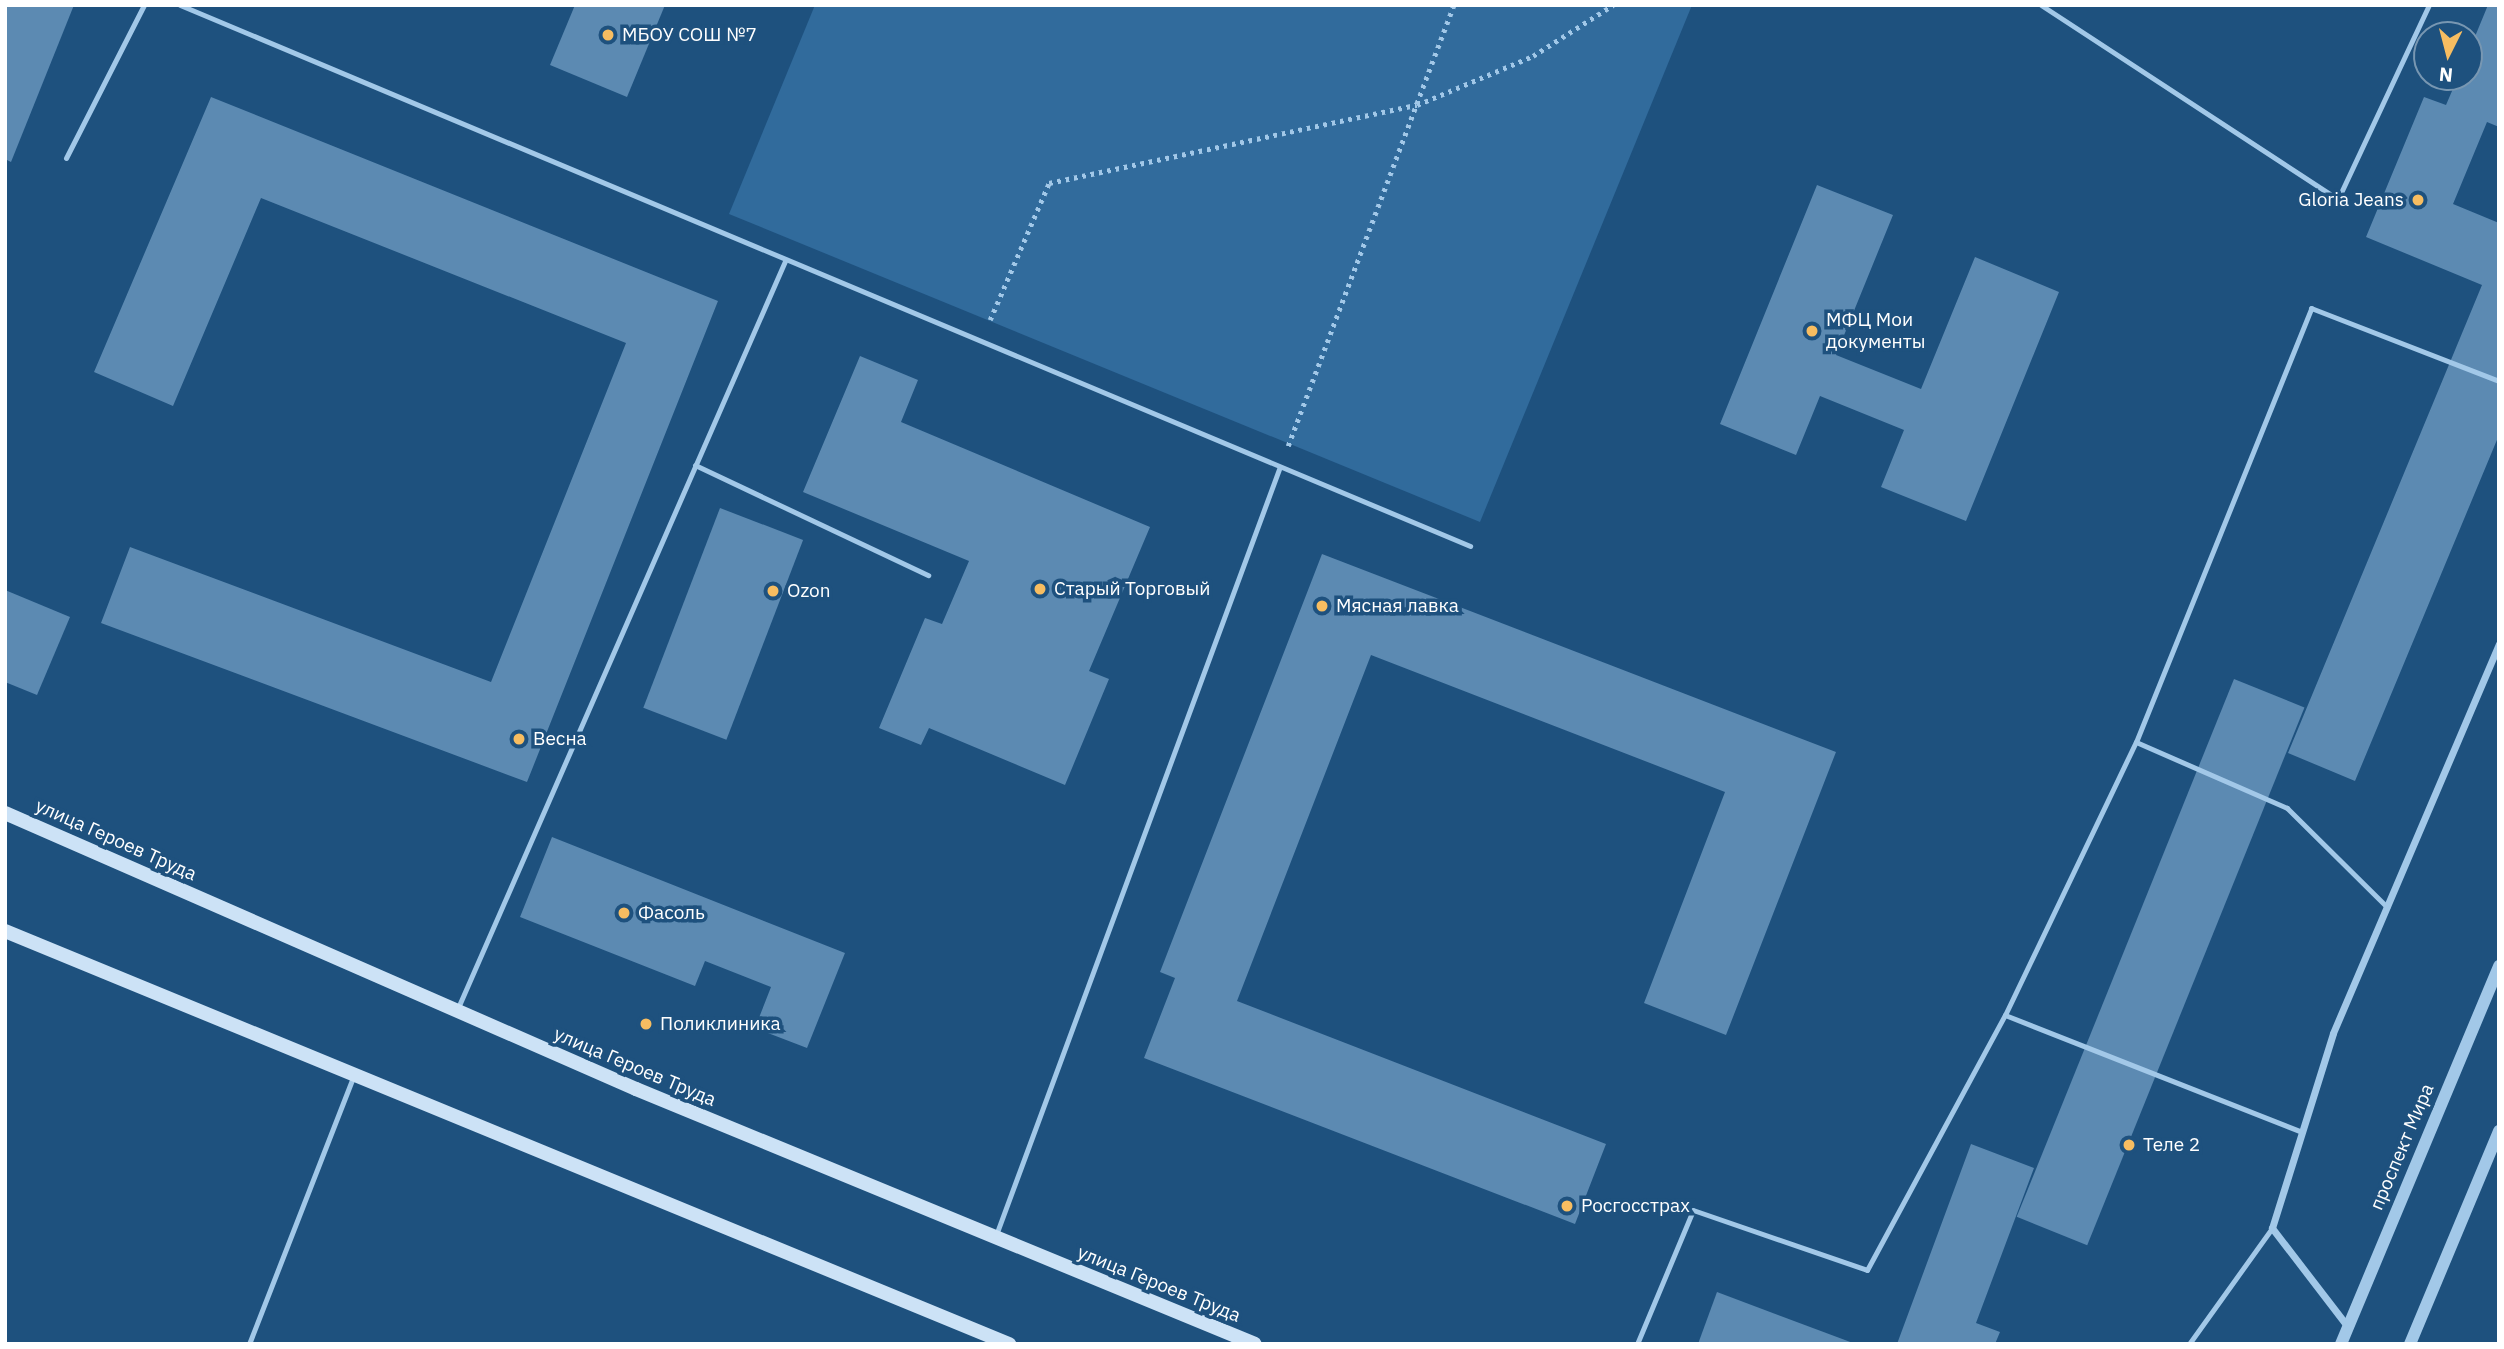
<!DOCTYPE html>
<meta charset="utf-8">
<style>
body{margin:0}
#map{position:relative;width:2504px;height:1349px;overflow:hidden;background:#1e517e;font-family:"IBM Plex Sans",sans-serif}
div>[style]{position:absolute}
.green>*{inset:0;background:#316b9c}
.building>*{inset:0;background:#5c8ab2;transform-origin:0 0}
.path>*{height:4.5px;margin-top:-2.25px;transform-origin:0;background:repeating-linear-gradient(90deg,#a2c8e8 0 3.5px,transparent 0 8.5px)}
.service>*{height:5px;margin:-2.5px;padding:0 2.5px;transform-origin:2.5px;border-radius:2.5px;background:#a2c8e8}
.minor>*{height:7px;margin:-3.5px;padding:0 3.5px;transform-origin:3.5px;border-radius:3.5px;background:#a2c8e8}
.tertiary>*{height:12px;margin:-6px;padding:0 6px;transform-origin:6px;border-radius:6px;background:#a2c8e8}
.secondary>*{height:14px;margin:-7px;padding:0 7px;transform-origin:7px;border-radius:7px;background:#cce2f6}
.dots>*{width:19px;height:19px;translate:-50% -50%;box-sizing:border-box;border:4px solid #1e517e;border-radius:50%}
span{translate:-50% -50%;white-space:nowrap;text-align:center;line-height:1.15;-webkit-text-stroke:7px #1e517e;paint-order:stroke}
.poi-label{font-size:19px;color:#fff}
.left{translate:0 -50%;text-align:left}
.right{translate:-100% -50%;text-align:right}
.street-label{font-size:19px;color:#fff}
.frame{position:absolute;inset:0;border:7px solid #fff;pointer-events:none}
.north{position:absolute;left:2413px;top:21px;width:70px;height:70px;box-sizing:border-box;background:#1e517e;border:2px solid #7897b2;border-radius:50%;rotate:186deg;font-size:19px;font-weight:700;line-height:28px;text-align:center;color:#fff}
.north::after{content:'';display:block;margin:auto;width:24px;height:32px;background:#f7bd61;clip-path:polygon(50% 0,100% 100%,50% 72%,0 100%)}
</style>
<div id="map">
<div class="green">
<div style="clip-path:polygon(815px 5px,1692px 5px,1480px 522px,729px 214px)"></div>
</div>
<div class="building">
<div style="clip-path:polygon(5px 5px,74px 5px,11px 162px,5px 159px)"></div>
<div style="clip-path:polygon(575px 5px,665px 5px,627px 97px,550px 65px)"></div>
<div style="clip-path:polygon(2488px 5px,2499px 5px,2499px 127px,2487px 122px,2453px 204px,2499px 223px,2499px 435px,2355px 781px,2288px 753px,2482px 285px,2366px 237px,2424px 97px,2446px 105px,2458px 77px,2469px 77px,2469px 51px)"></div>
<div style="clip-path:polygon(211px 97px,718px 301px,527px 782px,101px 623px,130px 547px,491px 682px,626px 343px,261px 198px,173px 406px,94px 372px)"></div>
<div style="clip-path:polygon(1817px 185px,1893px 215px,1836px 355px,1921px 389px,1975px 257px,2059px 292px,1966px 521px,1881px 487px,1904px 430px,1820px 396px,1796px 455px,1720px 424px)"></div>
<div style="clip-path:polygon(860px 356px,918px 380px,901px 422px,1150px 527px,1089px 671px,1109px 679px,1065px 785px,929px 728px,921px 745px,879px 728px,925px 618px,942px 624px,969px 561px,803px 492px)"></div>
<div style="left:720px;top:508px;width:89px;height:214px;rotate:21deg"></div>
<div style="clip-path:polygon(1322px 554px,1836px 752px,1726px 1035px,1644px 1003px,1725px 792px,1371px 655px,1237px 1001px,1606px 1144px,1575px 1224px,1144px 1058px,1175px 978px,1160px 972px)"></div>
<div style="clip-path:polygon(5px 590px,70px 617px,37px 695px,5px 682px)"></div>
<div style="left:2234px;top:679px;width:76px;height:580px;rotate:22deg"></div>
<div style="clip-path:polygon(552px 837px,845px 953px,807px 1048px,755px 1028px,771px 987px,705px 961px,695px 986px,520px 917px)"></div>
<div style="clip-path:polygon(1971px 1144px,2034px 1168px,1976px 1323px,2000px 1332px,1995px 1344px,1897px 1344px)"></div>
<div style="clip-path:polygon(1717px 1292px,1853px 1343px,1853px 1344px,1698px 1344px)"></div>
</div>
<div class="path">
<div style="left:990px;top:320px;width:149px;rotate:-66.7deg"></div>
<div style="left:1049px;top:183px;width:376px;rotate:-12deg"></div>
<div style="left:1417px;top:105px;width:126px;rotate:-22.9deg"></div>
<div style="left:1533px;top:56px;width:95px;rotate:-32.5deg"></div>
<div style="left:1288px;top:446px;width:471px;rotate:-69.4deg"></div>
</div>
<div class="service">
<div style="left:180px;top:5px;width:1399px;rotate:22.75deg"></div>
<div style="left:2041px;top:5px;width:355px;rotate:33.2deg"></div>
<div style="left:2338px;top:199px;width:214px;rotate:-64.9deg"></div>
<div style="left:66px;top:158px;width:172px;rotate:-63deg"></div>
<div style="left:695px;top:465px;width:258px;rotate:25.3deg"></div>
<div style="left:2136px;top:742px;width:468px;rotate:-68deg"></div>
<div style="left:2311px;top:308px;width:202px;rotate:21.2deg"></div>
<div style="left:457px;top:1010px;width:818px;rotate:-66.35deg"></div>
<div style="left:2005px;top:1015px;width:319px;rotate:21.5deg"></div>
<div style="left:996px;top:1235px;width:817px;rotate:-69.72deg"></div>
<div style="left:249px;top:1344px;width:289px;rotate:-68.7deg"></div>
<div style="left:1637px;top:1344px;width:145px;rotate:-67.3deg"></div>
<div style="left:1693px;top:1210px;width:184px;rotate:19deg"></div>
<div style="left:1867px;top:1270px;width:290px;rotate:-61.6deg"></div>
<div style="left:2005px;top:1015px;width:303px;rotate:-64.4deg"></div>
<div style="left:2136px;top:742px;width:165px;rotate:23.6deg"></div>
<div style="left:2287px;top:808px;width:141px;rotate:44.7deg"></div>
<div style="left:2189px;top:1344px;width:143px;rotate:-54.4deg"></div>
</div>
<div class="minor">
<div style="left:2348px;top:1327px;width:125px;rotate:-127.5deg"></div>
<div style="left:2272px;top:1228px;width:204px;rotate:-72.6deg"></div>
<div style="left:2333px;top:1033px;width:423px;rotate:-66.9deg"></div>
</div>
<div class="tertiary">
<div style="left:2341px;top:1344px;width:410px;rotate:-67.3deg"></div>
<div style="left:2410px;top:1344px;width:231px;rotate:-67.3deg"></div>
</div>
<div class="secondary">
<div style="left:5px;top:813px;width:689px;rotate:23.62deg"></div>
<div style="left:636px;top:1089px;width:669px;rotate:22.39deg"></div>
<div style="left:5px;top:931px;width:1086px;rotate:22.36deg"></div>
</div>
<div class="dots">
<div style="left:608px;top:35px;background:#f7bd61"></div>
<div style="left:2418px;top:200px;background:#f7bd61"></div>
<div style="left:1812px;top:331px;background:#f7bd61"></div>
<div style="left:1040px;top:589px;background:#f7bd61"></div>
<div style="left:773px;top:591px;background:#f7bd61"></div>
<div style="left:1322px;top:606px;background:#f7bd61"></div>
<div style="left:519px;top:739px;background:#f7bd61"></div>
<div style="left:624px;top:913px;background:#f7bd61"></div>
<div style="left:646px;top:1024px;background:#f7bd61"></div>
<div style="left:2129px;top:1145px;background:#f7bd61"></div>
<div style="left:1567px;top:1206px;background:#f7bd61"></div>
</div>
<div class="poi-label">
<span class="left" style="left:622px;top:35px">МБОУ СОШ №7</span>
<span class="right" style="left:2404px;top:200px">Gloria Jeans</span>
<span class="left" style="left:1826px;top:331px">МФЦ Мои<br>документы</span>
<span class="left" style="left:1054px;top:589px">Старый Торговый</span>
<span class="left" style="left:787px;top:591px">Ozon</span>
<span class="left" style="left:1336px;top:606px">Мясная лавка</span>
<span class="left" style="left:533px;top:739px">Весна</span>
<span class="left" style="left:638px;top:913px">Фасоль</span>
<span class="left" style="left:660px;top:1024px">Поликлиника</span>
<span class="left" style="left:2143px;top:1145px">Теле 2</span>
<span class="left" style="left:1581px;top:1206px">Росгосстрах</span>
</div>
<div class="street-label">
<span style="left:116px;top:840px;rotate:24deg">улица Героев Труда</span>
<span style="left:635px;top:1067px;rotate:23deg">улица Героев Труда</span>
<span style="left:2402px;top:1147px;rotate:-67deg">проспект Мира</span>
<span style="left:1159px;top:1284px;rotate:22deg">улица Героев Труда</span>
</div>
<div class="frame"></div>
<div class="north">N</div>
</div>
